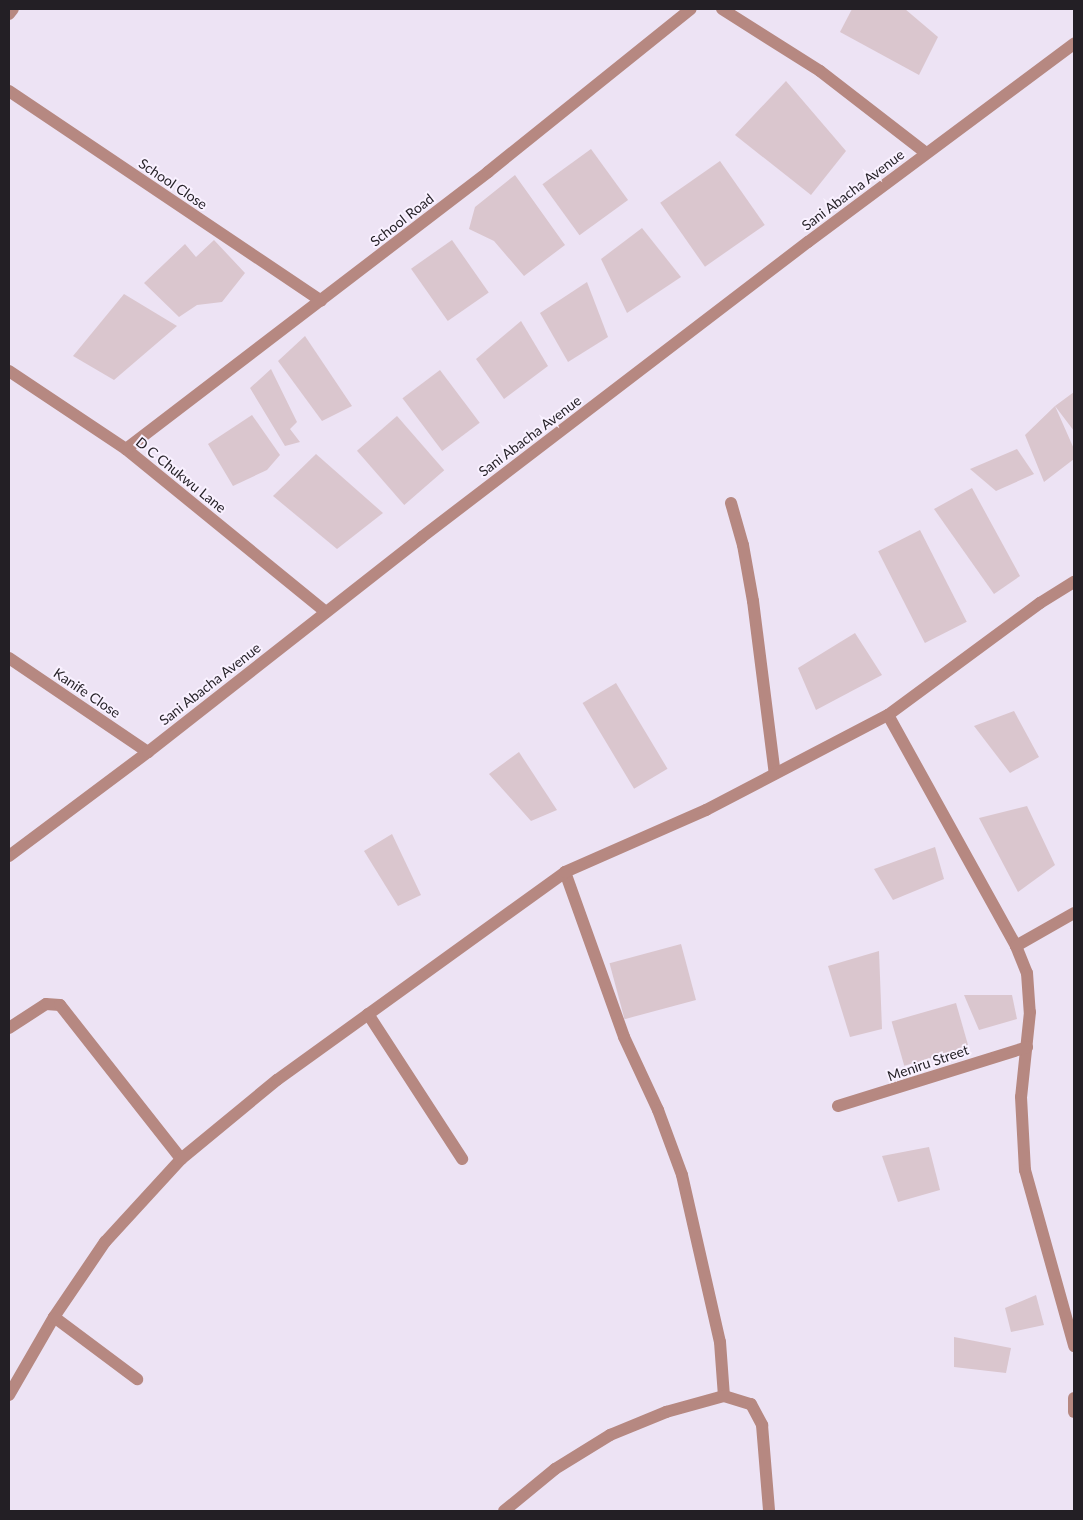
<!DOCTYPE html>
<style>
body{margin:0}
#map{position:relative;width:1083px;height:1520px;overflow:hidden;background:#ede3f4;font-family:Lato,sans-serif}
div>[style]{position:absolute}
.building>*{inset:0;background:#dac6ce;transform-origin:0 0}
.minor>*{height:12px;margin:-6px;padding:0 6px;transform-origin:6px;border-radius:6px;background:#b68881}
span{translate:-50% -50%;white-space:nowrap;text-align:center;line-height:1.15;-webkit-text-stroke:4px #f9f1ff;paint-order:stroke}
.street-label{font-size:14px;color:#231f25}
.frame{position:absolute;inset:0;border:10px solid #231f25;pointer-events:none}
</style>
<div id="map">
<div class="building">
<div style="clip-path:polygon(852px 9px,905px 9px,938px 37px,919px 75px,840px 32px)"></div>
<div style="clip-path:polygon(786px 81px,846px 151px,811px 195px,735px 135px)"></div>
<div style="left:591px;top:149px;width:63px;height:60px;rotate:54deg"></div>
<div style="left:720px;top:161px;width:78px;height:73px;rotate:55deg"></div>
<div style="clip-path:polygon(515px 175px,565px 245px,524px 276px,494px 241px,469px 229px,475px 207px)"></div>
<div style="clip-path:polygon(642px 228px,681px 277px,627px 313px,601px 259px)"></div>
<div style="clip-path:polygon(214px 240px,245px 273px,222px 302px,197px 305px,179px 317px,144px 283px,185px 244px,196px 257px)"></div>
<div style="left:452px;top:240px;width:64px;height:50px;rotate:55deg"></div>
<div style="clip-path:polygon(587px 282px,608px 337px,568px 362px,540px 313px)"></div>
<div style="clip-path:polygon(124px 294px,177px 326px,114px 380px,73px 356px)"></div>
<div style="clip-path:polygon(521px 321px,548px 366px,504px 399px,476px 359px)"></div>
<div style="clip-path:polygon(305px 336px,352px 406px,322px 421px,278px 361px)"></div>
<div style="clip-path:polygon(271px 369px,297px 422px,290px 429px,300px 442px,285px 446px,250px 388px)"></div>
<div style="left:440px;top:370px;width:66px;height:47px;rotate:53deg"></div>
<div style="clip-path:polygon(1074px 392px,1074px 431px,1055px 406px,1074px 449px,1074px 459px,1044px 482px,1025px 435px,1055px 406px)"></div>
<div style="clip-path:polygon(252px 415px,280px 455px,267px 470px,233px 486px,208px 444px)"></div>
<div style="left:397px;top:416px;width:72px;height:53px;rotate:49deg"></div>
<div style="clip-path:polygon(1017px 449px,1034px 474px,996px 491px,970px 469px)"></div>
<div style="clip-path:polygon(316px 454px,383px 513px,337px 549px,273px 496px)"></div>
<div style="clip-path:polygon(972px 488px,1020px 576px,994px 594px,934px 509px)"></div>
<div style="left:920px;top:530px;width:103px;height:47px;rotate:63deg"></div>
<div style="clip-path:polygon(855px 633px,882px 675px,816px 710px,798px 668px)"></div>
<div style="left:616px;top:683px;width:100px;height:39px;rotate:59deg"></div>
<div style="clip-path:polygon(1014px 711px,1039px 757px,1010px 773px,974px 726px)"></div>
<div style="clip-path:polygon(519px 752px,557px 810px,531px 821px,489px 774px)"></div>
<div style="clip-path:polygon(1027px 806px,1055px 865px,1018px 892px,979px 818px)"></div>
<div style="clip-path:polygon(392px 834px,421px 895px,398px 906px,364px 851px)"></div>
<div style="clip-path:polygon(935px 847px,944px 879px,893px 900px,874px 869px)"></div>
<div style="left:681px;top:944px;width:58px;height:74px;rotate:75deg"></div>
<div style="clip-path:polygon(879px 951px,882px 1029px,850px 1037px,828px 966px)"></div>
<div style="clip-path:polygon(964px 995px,1012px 995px,1017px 1019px,979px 1030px)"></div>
<div style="left:956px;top:1003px;width:46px;height:67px;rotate:74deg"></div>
<div style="clip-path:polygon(929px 1147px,940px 1190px,898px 1202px,882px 1156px)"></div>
<div style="clip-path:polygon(1036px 1295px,1044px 1325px,1011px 1332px,1005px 1308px)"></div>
<div style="clip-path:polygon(954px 1337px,1011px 1348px,1006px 1373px,954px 1367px)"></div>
</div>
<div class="minor">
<div style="left:722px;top:9px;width:116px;rotate:32.3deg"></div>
<div style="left:820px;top:71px;width:134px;rotate:37.7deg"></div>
<div style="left:9px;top:14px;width:6px;rotate:-51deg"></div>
<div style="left:9px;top:91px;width:376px;rotate:33.9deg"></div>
<div style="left:9px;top:371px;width:141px;rotate:33.7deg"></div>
<div style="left:126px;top:449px;width:258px;rotate:39.2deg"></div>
<div style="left:126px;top:449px;width:456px;rotate:-37.4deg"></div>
<div style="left:488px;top:172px;width:260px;rotate:-38.8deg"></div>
<div style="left:731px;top:503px;width:44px;rotate:74.1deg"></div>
<div style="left:743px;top:545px;width:57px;rotate:79.9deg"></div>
<div style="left:753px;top:601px;width:174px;rotate:82.8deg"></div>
<div style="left:9px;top:658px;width:168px;rotate:34.1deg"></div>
<div style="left:888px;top:715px;width:264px;rotate:61deg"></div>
<div style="left:1016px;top:946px;width:29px;rotate:68deg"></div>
<div style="left:1027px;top:973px;width:39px;rotate:86deg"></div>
<div style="left:1030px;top:1012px;width:85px;rotate:96deg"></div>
<div style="left:1021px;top:1097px;width:73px;rotate:86.9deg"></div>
<div style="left:1025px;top:1170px;width:183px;rotate:74.4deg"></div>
<div style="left:9px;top:856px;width:174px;rotate:-36.8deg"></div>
<div style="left:148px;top:752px;width:348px;rotate:-38.1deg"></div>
<div style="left:422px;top:537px;width:486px;rotate:-37.4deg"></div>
<div style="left:808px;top:242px;width:332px;rotate:-36.7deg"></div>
<div style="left:565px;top:872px;width:175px;rotate:70.3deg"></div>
<div style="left:624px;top:1037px;width:81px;rotate:65deg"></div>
<div style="left:658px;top:1110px;width:69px;rotate:69.7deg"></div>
<div style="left:682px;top:1175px;width:171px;rotate:77.2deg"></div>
<div style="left:720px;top:1342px;width:54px;rotate:85.8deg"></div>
<div style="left:1016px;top:946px;width:67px;rotate:-29.6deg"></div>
<div style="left:368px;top:1014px;width:173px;rotate:57deg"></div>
<div style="left:9px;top:1028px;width:44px;rotate:-33deg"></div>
<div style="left:46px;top:1004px;width:14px;rotate:4deg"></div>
<div style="left:60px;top:1005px;width:196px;rotate:51.8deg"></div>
<div style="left:838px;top:1106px;width:198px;rotate:-17.3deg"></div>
<div style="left:54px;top:1317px;width:104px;rotate:36.8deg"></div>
<div style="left:9px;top:1395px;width:90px;rotate:-60deg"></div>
<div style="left:54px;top:1317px;width:91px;rotate:-55.8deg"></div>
<div style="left:105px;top:1242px;width:113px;rotate:-47.5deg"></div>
<div style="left:181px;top:1159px;width:124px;rotate:-39.5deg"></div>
<div style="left:277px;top:1080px;width:355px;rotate:-35.8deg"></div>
<div style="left:565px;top:872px;width:154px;rotate:-23.7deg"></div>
<div style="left:706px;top:810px;width:205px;rotate:-27.6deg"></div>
<div style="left:888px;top:715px;width:189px;rotate:-36.4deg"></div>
<div style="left:1040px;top:603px;width:40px;rotate:-32deg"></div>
<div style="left:1074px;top:1398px;width:14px;rotate:90deg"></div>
<div style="left:504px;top:1511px;width:66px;rotate:-39.5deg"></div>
<div style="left:555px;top:1469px;width:65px;rotate:-31.7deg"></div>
<div style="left:610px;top:1435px;width:61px;rotate:-22.3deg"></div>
<div style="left:666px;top:1412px;width:60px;rotate:-15.4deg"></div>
<div style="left:724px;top:1396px;width:28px;rotate:17deg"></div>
<div style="left:751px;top:1404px;width:24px;rotate:62deg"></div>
<div style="left:762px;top:1425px;width:86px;rotate:85.3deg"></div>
</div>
<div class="street-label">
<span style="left:173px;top:184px;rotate:34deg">School Close</span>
<span style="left:853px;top:190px;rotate:-37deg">Sani Abacha Avenue</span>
<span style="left:402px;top:220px;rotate:-38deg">School Road</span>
<span style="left:530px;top:436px;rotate:-37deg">Sani Abacha Avenue</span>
<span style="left:181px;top:475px;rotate:39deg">D C Chukwu Lane</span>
<span style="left:210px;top:684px;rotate:-38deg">Sani Abacha Avenue</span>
<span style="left:87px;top:693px;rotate:34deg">Kanife Close</span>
<span style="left:928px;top:1063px;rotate:-19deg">Meniru Street</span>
</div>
<div class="frame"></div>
</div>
